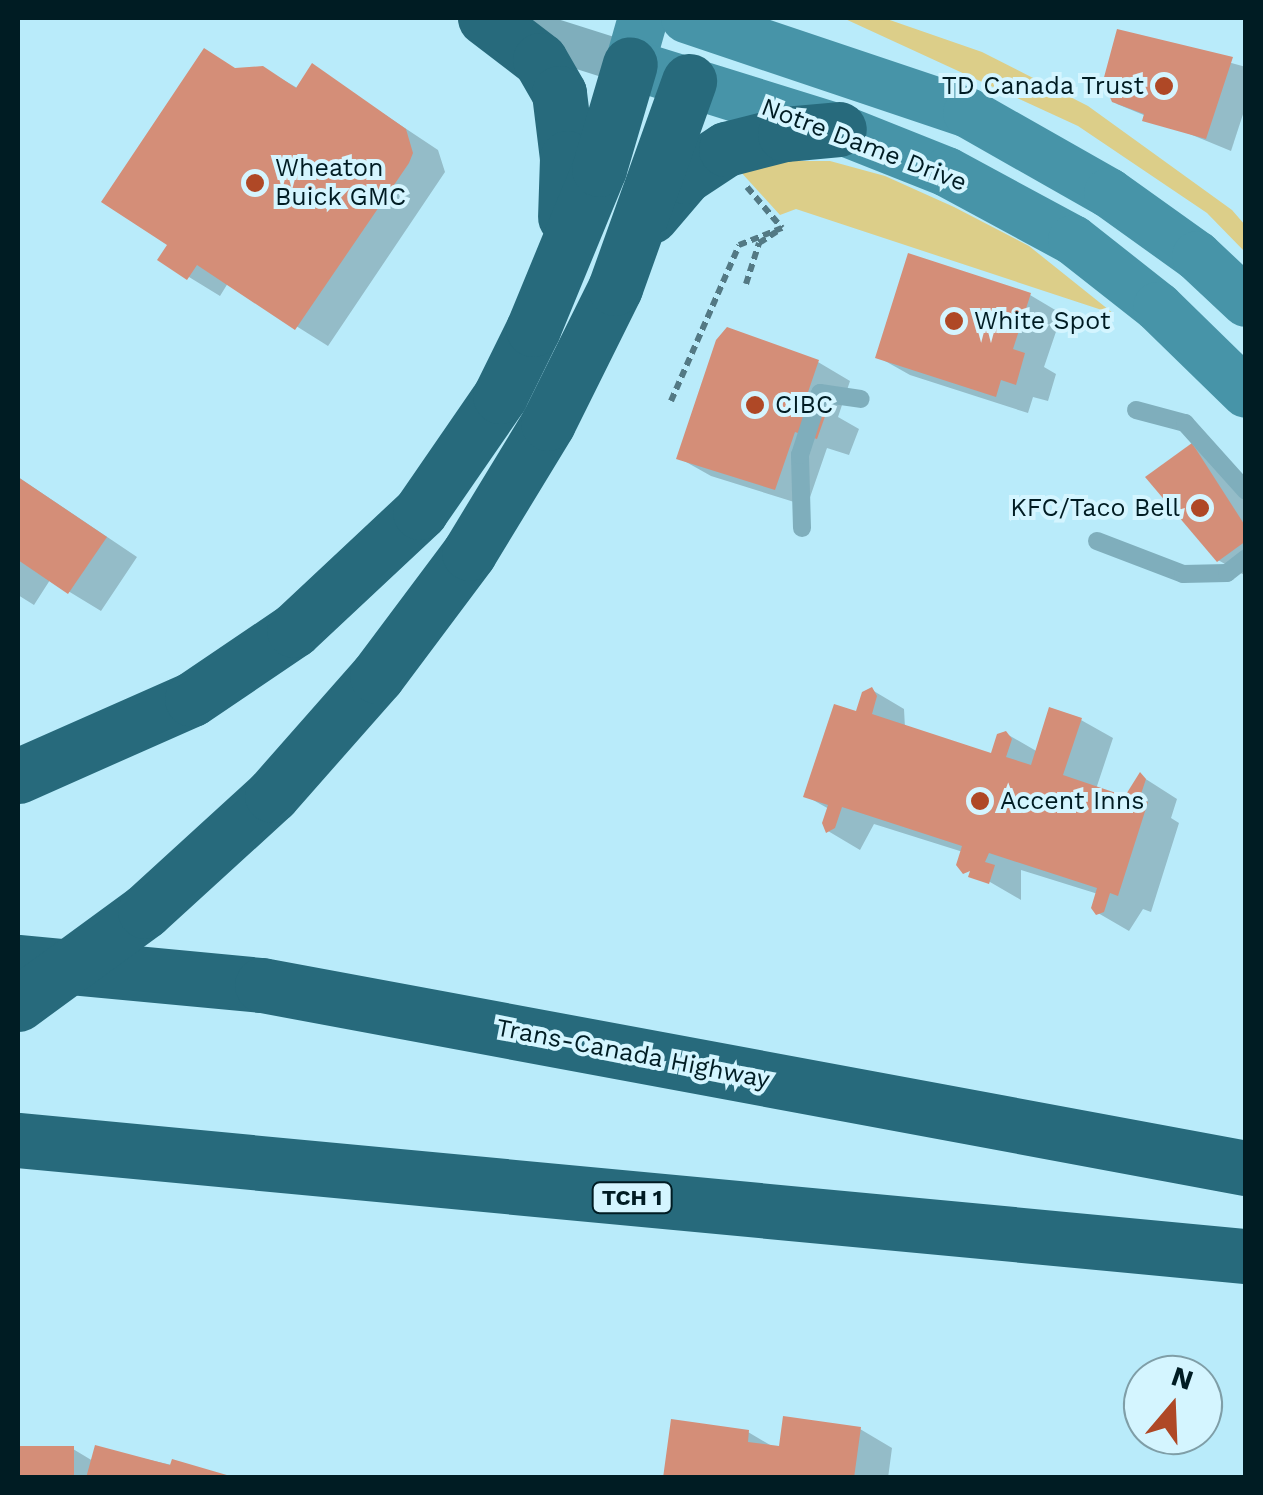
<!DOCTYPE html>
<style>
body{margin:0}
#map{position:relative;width:1263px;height:1495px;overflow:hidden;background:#b9ebfa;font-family:"Work Sans",sans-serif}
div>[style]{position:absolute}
.green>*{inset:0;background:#dcce89}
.shadow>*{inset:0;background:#0003}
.building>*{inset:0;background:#d48e78;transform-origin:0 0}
.path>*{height:6px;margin-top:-3px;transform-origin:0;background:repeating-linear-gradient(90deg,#537984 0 8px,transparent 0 13px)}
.service>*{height:18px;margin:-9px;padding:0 9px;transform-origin:9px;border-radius:9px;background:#7faebc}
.tertiary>*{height:42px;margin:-21px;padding:0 21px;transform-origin:21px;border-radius:21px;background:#7faebc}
.secondary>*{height:50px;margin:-25px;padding:0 25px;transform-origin:25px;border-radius:25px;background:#4794a8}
.motorway>*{height:55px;margin:-27.5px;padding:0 27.5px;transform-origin:27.5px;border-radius:27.5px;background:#276a7c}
.dots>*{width:28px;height:28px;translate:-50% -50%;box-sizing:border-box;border:5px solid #d4f5ff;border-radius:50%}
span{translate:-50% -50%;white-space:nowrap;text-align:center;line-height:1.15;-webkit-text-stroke:8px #d4f5ff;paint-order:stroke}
.shield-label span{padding:2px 8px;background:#d4f5ff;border:2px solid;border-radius:8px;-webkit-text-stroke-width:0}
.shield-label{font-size:22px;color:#001c23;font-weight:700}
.poi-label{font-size:25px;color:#001c23}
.right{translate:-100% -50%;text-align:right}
.left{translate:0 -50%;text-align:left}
.street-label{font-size:25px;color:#001c23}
.frame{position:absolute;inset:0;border:20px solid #001c23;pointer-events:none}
.north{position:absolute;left:1123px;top:1355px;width:100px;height:100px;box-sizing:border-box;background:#d4f5ff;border:2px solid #7f9ea7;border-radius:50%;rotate:19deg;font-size:28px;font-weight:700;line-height:40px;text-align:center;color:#001c23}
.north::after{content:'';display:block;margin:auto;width:35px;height:45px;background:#af4826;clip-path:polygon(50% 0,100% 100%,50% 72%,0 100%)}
</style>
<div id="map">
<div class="green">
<div style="clip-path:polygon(843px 18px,884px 18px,982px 52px,1088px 106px,1232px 210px,1245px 225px,1245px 252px,1207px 213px,1078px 126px)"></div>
<div style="clip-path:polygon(790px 161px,830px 161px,885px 176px,954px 207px,1029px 246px,1114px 314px,796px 209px,780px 215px,739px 170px)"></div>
</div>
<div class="shadow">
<div style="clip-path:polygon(1118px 32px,1246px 67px,1246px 105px,1231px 151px,1117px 104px,1106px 88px)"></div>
<div style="clip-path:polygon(313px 67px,438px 150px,445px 172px,328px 346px,228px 283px,220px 296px,189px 277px,170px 245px,238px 71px,263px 68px,299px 89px)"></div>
<div style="clip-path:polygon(1030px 295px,1062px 314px,1044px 367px,1056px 374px,1048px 401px,1033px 397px,1028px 413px,910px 375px,878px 357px)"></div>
<div style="clip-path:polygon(818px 362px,850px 381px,838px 417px,859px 429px,849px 455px,827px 448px,807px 506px,711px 476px,679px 458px)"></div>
<div style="clip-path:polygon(1192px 446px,1224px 464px,1246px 497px,1246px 576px,1218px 560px)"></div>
<div style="clip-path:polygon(18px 477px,137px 557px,101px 611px,50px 580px,34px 605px,18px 595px)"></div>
<div style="clip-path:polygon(872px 690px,904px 709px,905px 728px,992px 756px,1005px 733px,1038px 752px,1081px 720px,1113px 738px,1096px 789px,1126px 798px,1141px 776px,1177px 799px,1171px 818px,1179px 823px,1151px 912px,1143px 909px,1129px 931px,1098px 913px,1098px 894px,1021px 870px,1021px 900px,959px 864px,963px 852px,874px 824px,860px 850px,828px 831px,829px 809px,806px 796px)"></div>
<div style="clip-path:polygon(860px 1429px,892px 1448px,888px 1478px,665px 1478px,748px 1432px,777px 1449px)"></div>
<div style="clip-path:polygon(97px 1448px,229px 1478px,18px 1478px,18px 1449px,73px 1449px,93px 1461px)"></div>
</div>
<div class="building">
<div style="clip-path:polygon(1117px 29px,1233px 57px,1206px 139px,1142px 121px,1144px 114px,1112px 102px,1103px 81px)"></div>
<div style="clip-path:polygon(204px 48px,235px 68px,263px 66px,296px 88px,312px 63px,406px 129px,413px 153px,409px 163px,295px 330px,197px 265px,187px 280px,157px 260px,167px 245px,101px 202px)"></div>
<div style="clip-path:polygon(908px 253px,1031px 293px,1013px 349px,1025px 353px,1016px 385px,1001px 380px,996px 397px,875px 358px)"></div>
<div style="clip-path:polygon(727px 327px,819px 360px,805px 401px,828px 408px,817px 439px,795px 432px,775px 490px,676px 459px,716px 340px)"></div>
<div style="clip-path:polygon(1192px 443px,1246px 527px,1246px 541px,1217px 562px,1145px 477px)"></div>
<div style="clip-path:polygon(18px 477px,107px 537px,68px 594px,18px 560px)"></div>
<div style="clip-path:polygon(872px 687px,877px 696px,872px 714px,991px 753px,997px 734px,1006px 731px,1012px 739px,1006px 757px,1031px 765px,1049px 707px,1082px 718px,1063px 775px,1125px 796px,1140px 772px,1146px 779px,1139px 800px,1148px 802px,1118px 896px,1110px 893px,1104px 912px,1096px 915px,1091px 908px,1097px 888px,989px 853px,985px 862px,995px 865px,989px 884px,968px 877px,970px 871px,963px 874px,956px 865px,962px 846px,842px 807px,835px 828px,826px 833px,822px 823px,828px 805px,803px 797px,834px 704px,856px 711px,862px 692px)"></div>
<div style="clip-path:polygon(783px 1416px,861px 1427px,854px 1478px,663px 1478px,671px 1419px,749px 1430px,748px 1442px,779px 1446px)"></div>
<div style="clip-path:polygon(95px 1445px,170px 1465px,172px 1459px,237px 1478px,86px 1478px)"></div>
<div style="left:18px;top:1446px;width:56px;height:32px"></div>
</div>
<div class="path">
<div style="left:747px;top:187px;width:54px;rotate:49.5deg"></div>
<div style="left:746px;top:284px;width:43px;rotate:-72.4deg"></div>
<div style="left:759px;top:243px;width:27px;rotate:-33deg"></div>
<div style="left:671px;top:401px;width:170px;rotate:-66.4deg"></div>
<div style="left:739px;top:245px;width:46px;rotate:-21.6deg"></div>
</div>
<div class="service">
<div style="left:1136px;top:410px;width:51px;rotate:14.9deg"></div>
<div style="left:1185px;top:423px;width:91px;rotate:48.1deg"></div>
<div style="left:802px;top:528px;width:73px;rotate:-91.6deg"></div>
<div style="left:800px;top:455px;width:65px;rotate:-72.1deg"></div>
<div style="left:820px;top:393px;width:41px;rotate:8.3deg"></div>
<div style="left:1097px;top:541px;width:92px;rotate:21deg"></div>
<div style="left:1183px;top:574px;width:44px;rotate:-1.3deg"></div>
<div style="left:1227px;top:573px;width:24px;rotate:-38deg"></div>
</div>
<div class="tertiary">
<div style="left:507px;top:25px;width:129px;rotate:17.6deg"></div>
</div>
<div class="secondary">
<div style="left:643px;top:18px;width:48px;rotate:105.8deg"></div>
<div style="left:630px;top:64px;width:219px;rotate:17.3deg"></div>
<div style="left:839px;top:129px;width:116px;rotate:21.7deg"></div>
<div style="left:947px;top:172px;width:143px;rotate:28.4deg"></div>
<div style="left:1073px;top:240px;width:108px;rotate:38.2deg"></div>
<div style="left:1158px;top:307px;width:123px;rotate:44.3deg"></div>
<div style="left:686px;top:18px;width:298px;rotate:18.6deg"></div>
<div style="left:968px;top:113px;width:162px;rotate:29.6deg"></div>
<div style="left:1109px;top:193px;width:108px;rotate:35.6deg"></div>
<div style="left:1197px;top:256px;width:67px;rotate:43.2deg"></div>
</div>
<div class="motorway">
<div style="left:485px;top:18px;width:69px;rotate:37.4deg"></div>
<div style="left:540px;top:60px;width:38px;rotate:60deg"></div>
<div style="left:559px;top:93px;width:65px;rotate:83deg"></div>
<div style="left:567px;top:158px;width:59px;rotate:91.9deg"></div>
<div style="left:651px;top:216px;width:52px;rotate:-49.6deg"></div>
<div style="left:685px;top:176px;width:49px;rotate:-33.4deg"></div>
<div style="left:726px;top:149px;width:61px;rotate:-14.3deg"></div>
<div style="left:785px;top:134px;width:54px;rotate:-5.3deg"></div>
<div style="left:18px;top:776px;width:190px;rotate:-23.9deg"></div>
<div style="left:192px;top:699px;width:123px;rotate:-34.1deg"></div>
<div style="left:294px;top:630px;width:173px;rotate:-43.1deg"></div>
<div style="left:420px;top:512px;width:141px;rotate:-55.4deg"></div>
<div style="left:500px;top:396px;width:75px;rotate:-63.8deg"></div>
<div style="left:533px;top:329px;width:173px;rotate:-67.6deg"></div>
<div style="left:599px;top:169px;width:109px;rotate:-73.6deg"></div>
<div style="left:18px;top:962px;width:245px;rotate:5.4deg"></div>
<div style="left:262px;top:985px;width:1001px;rotate:10.54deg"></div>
<div style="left:18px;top:1004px;width:157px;rotate:-36.2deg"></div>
<div style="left:145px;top:911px;width:172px;rotate:-42.4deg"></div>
<div style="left:272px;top:795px;width:159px;rotate:-48.6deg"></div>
<div style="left:377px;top:676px;width:154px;rotate:-53.2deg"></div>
<div style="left:469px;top:553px;width:152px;rotate:-58.7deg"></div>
<div style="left:548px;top:423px;width:151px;rotate:-63.6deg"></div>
<div style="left:615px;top:288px;width:220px;rotate:-70.3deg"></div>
<div style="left:18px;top:1140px;width:1233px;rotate:5.4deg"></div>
</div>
<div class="dots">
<div style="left:1164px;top:86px;background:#af4826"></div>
<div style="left:255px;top:183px;background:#af4826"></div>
<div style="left:954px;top:321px;background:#af4826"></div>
<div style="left:755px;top:405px;background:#af4826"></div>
<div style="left:1200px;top:508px;background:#af4826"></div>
<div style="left:980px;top:801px;background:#af4826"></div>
</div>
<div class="shield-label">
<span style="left:632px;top:1198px">TCH 1</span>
</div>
<div class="poi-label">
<span class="right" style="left:1144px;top:86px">TD Canada Trust</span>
<span class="left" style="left:275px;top:183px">Wheaton<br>Buick GMC</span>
<span class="left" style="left:974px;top:321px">White Spot</span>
<span class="left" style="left:775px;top:405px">CIBC</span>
<span class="right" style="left:1180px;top:508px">KFC/Taco Bell</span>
<span class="left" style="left:1000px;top:801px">Accent Inns</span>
</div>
<div class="street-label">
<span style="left:864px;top:145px;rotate:21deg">Notre Dame Drive</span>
<span style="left:633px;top:1054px;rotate:11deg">Trans-Canada Highway</span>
</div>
<div class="frame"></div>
<div class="north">N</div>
</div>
